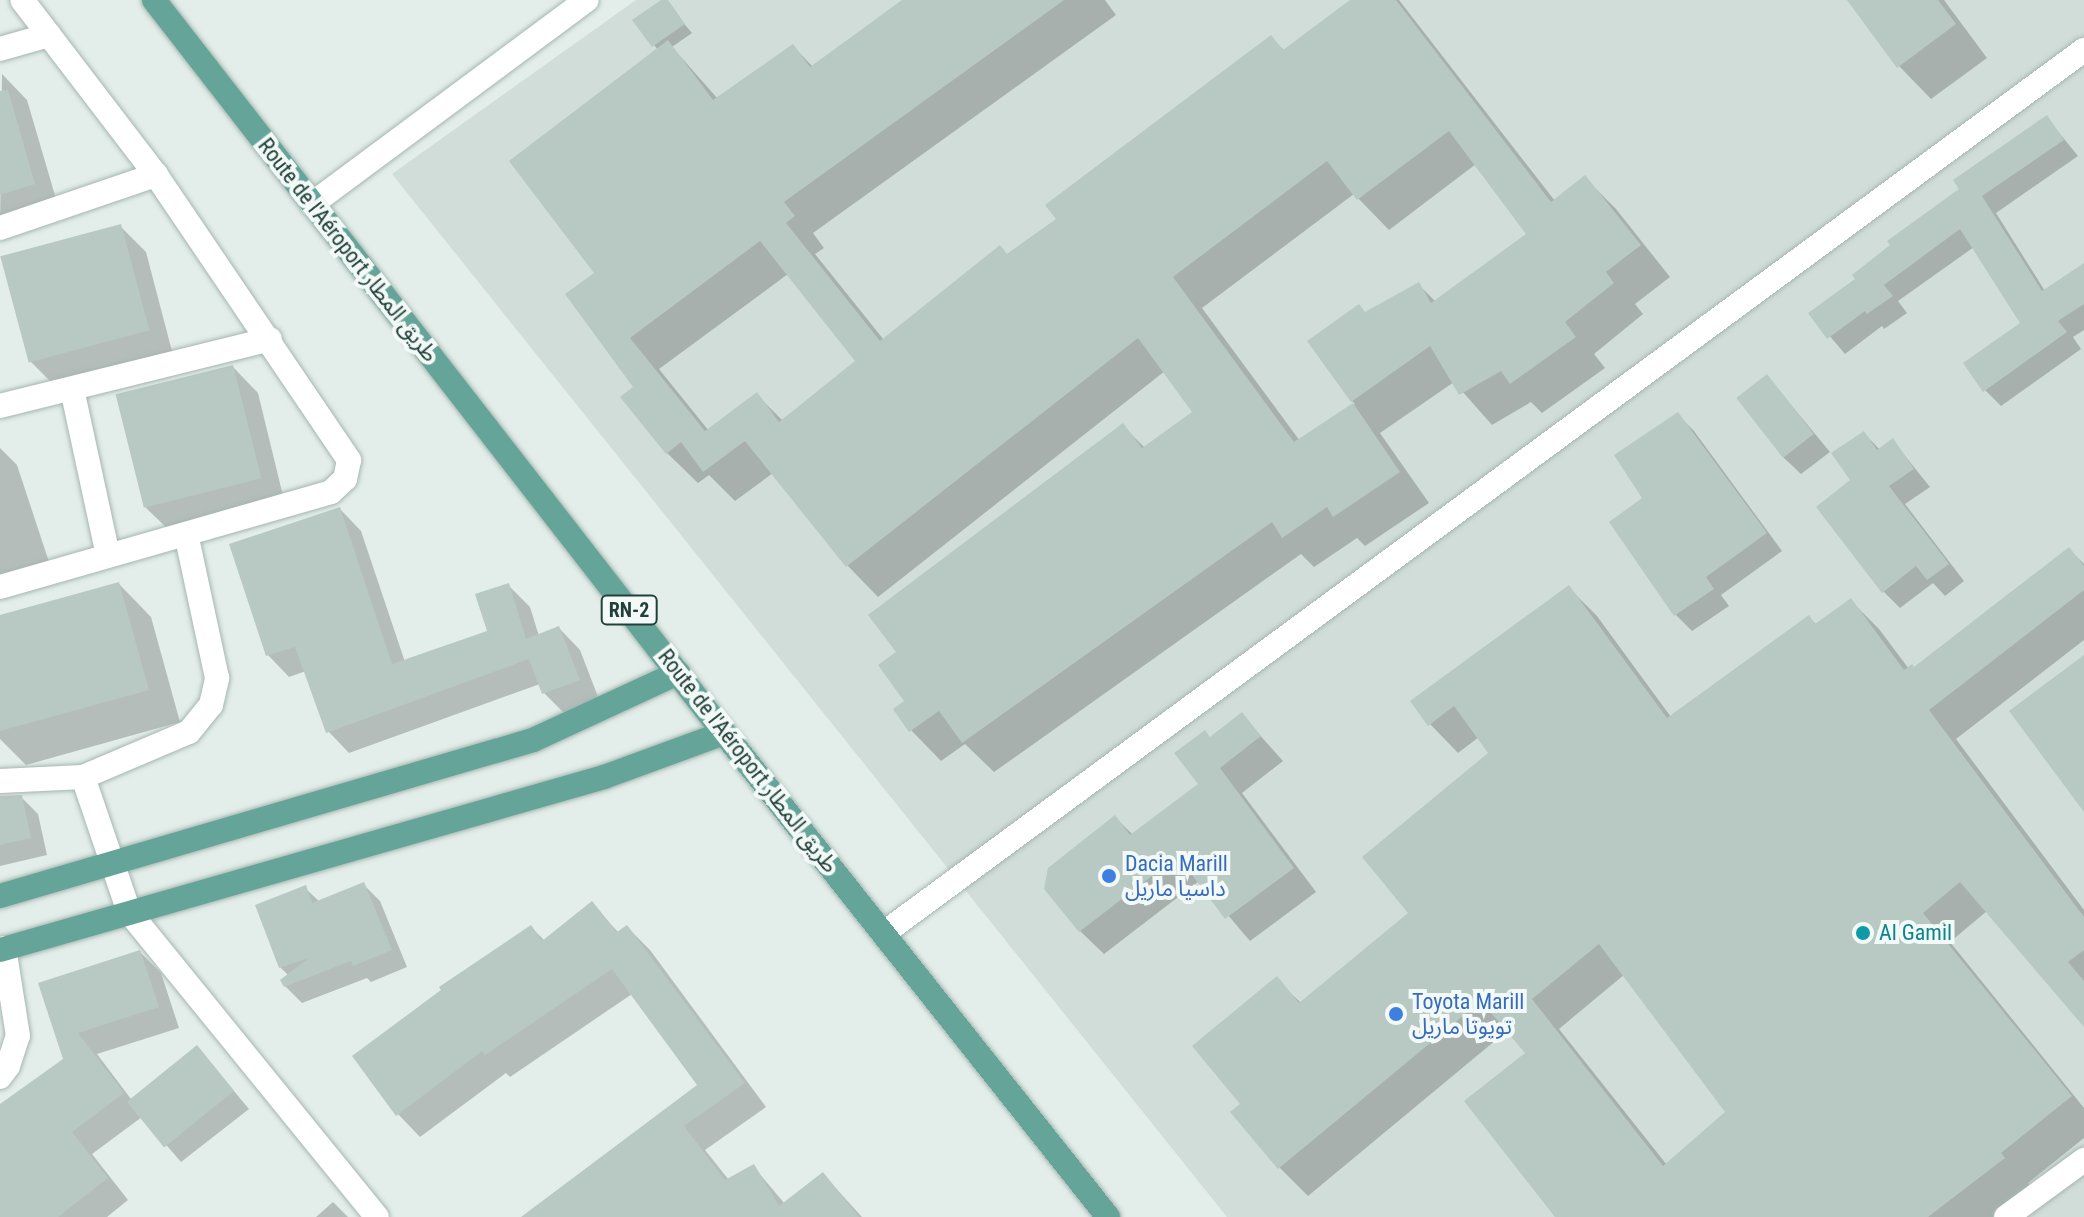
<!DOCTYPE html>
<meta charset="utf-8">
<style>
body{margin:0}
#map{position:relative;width:2084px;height:1217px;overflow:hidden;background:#e3ede9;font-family:"Roboto Condensed","Noto Sans Arabic",sans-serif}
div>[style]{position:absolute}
.built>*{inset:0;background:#d1ddd8}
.shadow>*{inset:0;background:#0003}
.building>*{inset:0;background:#b8c8c2;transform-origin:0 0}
.roads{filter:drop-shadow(0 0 2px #a5b6b1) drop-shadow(0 0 2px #a5b6b1)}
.minor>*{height:24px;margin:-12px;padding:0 12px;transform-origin:12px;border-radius:12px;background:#fff}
.major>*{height:24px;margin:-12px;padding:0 12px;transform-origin:12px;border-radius:12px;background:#65a599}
.dots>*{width:22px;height:22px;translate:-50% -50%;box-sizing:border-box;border:4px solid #f3f9f7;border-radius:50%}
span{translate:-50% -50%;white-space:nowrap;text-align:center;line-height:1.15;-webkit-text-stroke:8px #f3f9f7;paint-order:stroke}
.shield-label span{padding:2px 6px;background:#f3f9f7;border:2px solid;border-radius:6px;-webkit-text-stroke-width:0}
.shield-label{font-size:20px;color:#214039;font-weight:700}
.street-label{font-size:22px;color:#214039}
.shop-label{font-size:22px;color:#366cbe}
.left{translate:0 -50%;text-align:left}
.culture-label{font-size:22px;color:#0d838f}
</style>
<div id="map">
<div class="built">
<div style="clip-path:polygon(636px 0,2084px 0,2084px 1217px,1227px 1217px,392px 174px)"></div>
</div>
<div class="shadow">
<div style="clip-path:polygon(evenodd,664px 0,692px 33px,672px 47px,718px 99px,793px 46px,813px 67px,906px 0,1105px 0,1116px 15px,813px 233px,824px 248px,815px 254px,884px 340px,1058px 219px,1271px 38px,1285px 51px,1353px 0,1399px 0,1555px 201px,1585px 178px,1616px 209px,1670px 277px,1635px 304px,1643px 314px,1594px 354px,1605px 368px,1542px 413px,1531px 402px,1492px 425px,1454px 382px,1380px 433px,1429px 503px,1365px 546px,1357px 538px,1314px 567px,1301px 554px,994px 772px,965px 744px,941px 761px,911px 730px,898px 652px,1122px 425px,1145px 448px,1195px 413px,1165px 371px,878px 597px,848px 566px,773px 473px,735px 501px,709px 475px,698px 483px,667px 453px,636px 387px,597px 273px,658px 50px,635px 21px,664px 0,1476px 164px,1529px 234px,1436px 302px,1419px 285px,1352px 401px,1355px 404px,1300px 441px,1202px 308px,1354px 194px,1389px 230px,1476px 164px,664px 0,788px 274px,858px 361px,783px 421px,757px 395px,709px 431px,659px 369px,788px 274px)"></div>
<div style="clip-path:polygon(1849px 0,1944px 0,1987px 58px,1931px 99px,1899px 66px)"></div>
<div style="clip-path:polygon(2px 74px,27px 100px,59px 209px,0 227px)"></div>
<div style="clip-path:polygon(2047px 118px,2078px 156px,1996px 213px,2045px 291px,2084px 266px,2084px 330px,2073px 337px,2081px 349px,2001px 406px,1985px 390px,2022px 323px,1974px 247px,1898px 301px,1907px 313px,1884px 329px,1882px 326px,1845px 354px,1811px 314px,1858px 279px)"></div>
<div style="clip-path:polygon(121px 227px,146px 252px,173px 355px,55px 386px,30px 361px)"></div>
<div style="clip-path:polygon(233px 367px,258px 393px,285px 504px,172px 533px,146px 508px)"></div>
<div style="clip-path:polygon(1767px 376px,1830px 452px,1801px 474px,1784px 458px)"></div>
<div style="clip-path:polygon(1678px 415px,1694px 431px,1782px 551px,1721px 595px,1729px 606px,1692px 631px,1676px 615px,1611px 522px,1645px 499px)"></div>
<div style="clip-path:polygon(1864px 433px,1880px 450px,1893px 441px,1930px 487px,1905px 504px,1964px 581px,1945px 596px,1933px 583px,1900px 608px,1883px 591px,1853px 481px)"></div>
<div style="clip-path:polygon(0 448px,17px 465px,53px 574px,0 591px)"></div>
<div style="clip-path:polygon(340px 509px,361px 531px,405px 662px,489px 632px,508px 585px,530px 607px,539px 636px,559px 628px,580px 650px,600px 702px,566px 715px,544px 693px,540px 684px,349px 753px,328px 731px,306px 671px,289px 677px,268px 655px)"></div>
<div style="clip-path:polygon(evenodd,2069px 549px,2084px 564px,2084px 640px,1956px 739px,2084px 910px,2084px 1024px,1987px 911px,1950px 942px,2084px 1108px,2084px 1138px,2028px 1183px,2032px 1188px,1995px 1217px,1558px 1217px,1528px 1054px,1508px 1030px,1308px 1196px,1280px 1168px,1243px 1104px,1276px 979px,1302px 1004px,1411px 914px,1491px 753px,1479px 737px,1458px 753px,1430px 724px,1568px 587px,1597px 616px,1671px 717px,1808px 617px,1817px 625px,1851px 601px,1879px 629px,1909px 669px,1914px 669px,2069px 549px,1625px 974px,1728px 1112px,1667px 1165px,1559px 1029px,1625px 974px)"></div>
<div style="clip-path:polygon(119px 584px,151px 617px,180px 722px,26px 765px,0 739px,0 617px)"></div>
<div style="clip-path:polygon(1242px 715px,1283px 761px,1242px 793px,1316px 892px,1250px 941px,1199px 881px,1104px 954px,1080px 931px,1115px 817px,1133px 835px,1201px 785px,1211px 739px)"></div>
<div style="clip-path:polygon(21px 797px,38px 814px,47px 855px,0 866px,0 798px)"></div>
<div style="clip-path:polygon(363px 884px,380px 901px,407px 967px,371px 982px,367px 978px,302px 1003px,285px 986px,289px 976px,280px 967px,305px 888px,320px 902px)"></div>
<div style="clip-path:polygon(592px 904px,619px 933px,627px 927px,650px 950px,766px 1107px,705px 1150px,729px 1180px,753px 1166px,785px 1204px,823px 1174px,862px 1217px,524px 1217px,699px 1085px,632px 994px,510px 1077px,506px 1073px,420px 1137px,398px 1114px,531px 927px,545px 941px)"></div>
<div style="clip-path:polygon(140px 952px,161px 973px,179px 1028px,97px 1054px,131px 1099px,197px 1047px,249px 1109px,181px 1162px,142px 1117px,92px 1154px,128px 1200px,107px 1217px,0 1217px,0 1106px,65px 1059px,41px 984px)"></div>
<div style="clip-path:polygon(333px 1202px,348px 1217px,316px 1217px)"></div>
</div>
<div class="building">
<div style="clip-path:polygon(661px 0,668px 0,685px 24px,652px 47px,632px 20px)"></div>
<div style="clip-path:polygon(evenodd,902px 0,1064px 0,784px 202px,795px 216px,786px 223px,880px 341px,1000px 245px,1007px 254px,1056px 219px,1045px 205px,1271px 35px,1283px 50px,1350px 0,1396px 0,1551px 202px,1585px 175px,1641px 245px,1606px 272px,1614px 283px,1565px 322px,1576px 337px,1510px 384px,1501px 371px,1459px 395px,1430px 346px,1351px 402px,1307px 341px,1359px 304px,1365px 312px,1419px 282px,1431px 303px,1526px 234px,1449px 131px,1357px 200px,1327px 161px,1173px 277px,1294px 442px,1353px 403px,1400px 472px,1333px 517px,1327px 507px,1282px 538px,1272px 522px,962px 743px,939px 711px,909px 732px,893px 709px,904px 701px,878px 665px,896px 652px,868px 615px,1123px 423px,1142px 448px,1192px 412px,1138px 338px,846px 567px,745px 441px,703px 472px,681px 442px,666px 454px,620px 397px,633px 387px,565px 294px,594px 273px,509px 161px,668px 40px,713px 100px,793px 44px,810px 67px,902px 0,760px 241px,855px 361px,779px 422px,757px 392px,705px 431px,630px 338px,760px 241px)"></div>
<div style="clip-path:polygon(1847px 0,1938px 0,1956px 24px,1897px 68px)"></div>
<div style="clip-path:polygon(8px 90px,35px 184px,0 195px,0 91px)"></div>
<div style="clip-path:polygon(2047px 115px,2064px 140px,1982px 196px,2042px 291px,2084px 263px,2084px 304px,2058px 321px,2067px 332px,1983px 392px,1963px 363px,2020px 323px,1960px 229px,1884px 285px,1893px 296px,1867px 314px,1865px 311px,1827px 339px,1808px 313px,1855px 279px,1852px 275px,1890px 245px,1887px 241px,1959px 189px,1953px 180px)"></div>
<div style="left:121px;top:224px;width:110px;height:125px;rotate:75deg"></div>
<div style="left:233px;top:365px;width:117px;height:121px;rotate:76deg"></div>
<div style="left:1767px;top:374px;width:76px;height:39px;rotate:52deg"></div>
<div style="clip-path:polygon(1678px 412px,1767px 533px,1706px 577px,1714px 589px,1674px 616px,1609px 522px,1642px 498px,1614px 455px)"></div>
<div style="clip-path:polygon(1864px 431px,1877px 450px,1893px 438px,1914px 469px,1889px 486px,1949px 564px,1927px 580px,1916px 566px,1882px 593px,1816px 507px,1850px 480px,1831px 453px)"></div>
<div style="clip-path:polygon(340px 507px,392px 664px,487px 631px,475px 594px,509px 583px,526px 639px,559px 626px,580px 680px,542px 694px,529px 659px,326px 733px,295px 647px,266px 656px,229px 544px)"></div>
<div style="clip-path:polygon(evenodd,2069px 547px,2084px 566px,2084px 590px,1929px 710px,2084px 917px,2084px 950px,2068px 962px,2084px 981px,2084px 1027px,1960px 882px,1923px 913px,2072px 1096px,2001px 1153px,2005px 1158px,1928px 1217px,1555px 1217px,1464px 1101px,1525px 1053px,1481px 1001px,1278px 1169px,1230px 1112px,1240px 1104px,1192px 1046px,1277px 976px,1299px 1003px,1408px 913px,1362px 857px,1488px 753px,1454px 706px,1428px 726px,1410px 701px,1569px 585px,1667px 718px,1809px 615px,1815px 624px,1851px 598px,1904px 670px,1912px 664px,1914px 667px,2069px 547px,1599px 944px,1725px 1112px,1663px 1166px,1532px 999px,1599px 944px)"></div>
<div style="clip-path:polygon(119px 582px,149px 690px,0 731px,0 615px)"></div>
<div style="clip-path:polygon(2084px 655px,2084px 812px,2009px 711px)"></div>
<div style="clip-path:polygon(1242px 712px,1261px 736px,1220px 768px,1294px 868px,1225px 919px,1178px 856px,1079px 932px,1044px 889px,1048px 868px,1115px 815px,1130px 835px,1198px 784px,1174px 753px,1205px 730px,1210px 737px)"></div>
<div style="clip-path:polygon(22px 795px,31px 838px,0 845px,0 796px)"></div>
<div style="clip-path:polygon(364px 882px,392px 950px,353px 966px,351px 961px,284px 987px,280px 980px,309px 958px,279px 968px,255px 905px,306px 885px,312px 903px)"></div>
<div style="clip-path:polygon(592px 901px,617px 932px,627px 925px,745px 1083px,684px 1126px,725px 1180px,754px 1164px,779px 1206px,823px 1172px,859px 1217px,521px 1217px,697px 1085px,612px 969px,485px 1055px,482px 1051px,396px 1116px,352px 1056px,441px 990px,439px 987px,531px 925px,542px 941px)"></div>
<div style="clip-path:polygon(140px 950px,159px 1007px,78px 1033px,124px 1093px,72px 1132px,108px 1178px,58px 1217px,0 1217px,0 1104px,63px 1059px,38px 983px)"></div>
<div style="left:197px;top:1045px;width:59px;height:90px;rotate:51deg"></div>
</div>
<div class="roads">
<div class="minor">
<div style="left:0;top:49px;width:51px;rotate:-15.9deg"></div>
<div style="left:312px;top:204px;width:342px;rotate:-36.6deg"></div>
<div style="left:0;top:228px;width:165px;rotate:-18.8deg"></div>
<div style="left:72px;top:389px;width:170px;rotate:77.8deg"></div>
<div style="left:0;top:406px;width:278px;rotate:-13.9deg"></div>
<div style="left:0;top:587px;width:344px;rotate:-16deg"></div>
<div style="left:331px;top:492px;width:19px;rotate:-43deg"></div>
<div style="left:345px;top:479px;width:19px;rotate:-78deg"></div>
<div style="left:349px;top:460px;width:344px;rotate:-124.1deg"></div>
<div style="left:156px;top:175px;width:220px;rotate:-127.4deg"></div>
<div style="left:83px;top:777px;width:115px;rotate:-23deg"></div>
<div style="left:189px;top:732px;width:35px;rotate:-51deg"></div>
<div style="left:211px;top:705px;width:28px;rotate:-77deg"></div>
<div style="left:217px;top:678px;width:147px;rotate:-102.1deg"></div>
<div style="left:0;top:781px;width:83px;rotate:-2.8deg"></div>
<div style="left:83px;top:777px;width:143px;rotate:71.2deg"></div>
<div style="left:129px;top:912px;width:393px;rotate:50.9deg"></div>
<div style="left:884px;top:933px;width:1490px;rotate:-36.35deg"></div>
<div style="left:0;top:1077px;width:14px;rotate:-54deg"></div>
<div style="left:8px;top:1066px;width:32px;rotate:-72deg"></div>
<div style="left:18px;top:1036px;width:89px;rotate:-99deg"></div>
<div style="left:2006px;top:1217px;width:97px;rotate:-36.2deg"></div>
</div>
<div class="major">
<div style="left:154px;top:0;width:929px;rotate:52.13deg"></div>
<div style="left:724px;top:733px;width:618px;rotate:51.57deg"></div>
<div style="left:0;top:896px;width:555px;rotate:-16.31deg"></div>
<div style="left:533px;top:740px;width:160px;rotate:-24.8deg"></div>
<div style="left:0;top:950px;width:628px;rotate:-15.98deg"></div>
<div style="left:604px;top:777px;width:128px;rotate:-20.1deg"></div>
</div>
</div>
<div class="dots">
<div style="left:1109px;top:876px;background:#3f7fe0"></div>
<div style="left:1863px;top:933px;background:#0f9aa8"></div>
<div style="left:1396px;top:1014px;background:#3f7fe0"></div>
</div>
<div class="shield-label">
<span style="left:629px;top:610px">RN-2</span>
</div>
<div class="street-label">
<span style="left:348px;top:250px;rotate:52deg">Route de l'Aéroport طريق المطار</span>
<span style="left:748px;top:761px;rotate:52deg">Route de l'Aéroport طريق المطار</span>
</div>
<div class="shop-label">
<span class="left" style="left:1125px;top:876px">Dacia Marill<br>داسيا ماريل</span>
<span class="left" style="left:1412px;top:1014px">Toyota Marill<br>تويوتا ماريل</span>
</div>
<div class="culture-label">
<span class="left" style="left:1879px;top:933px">Al Gamil</span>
</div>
</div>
